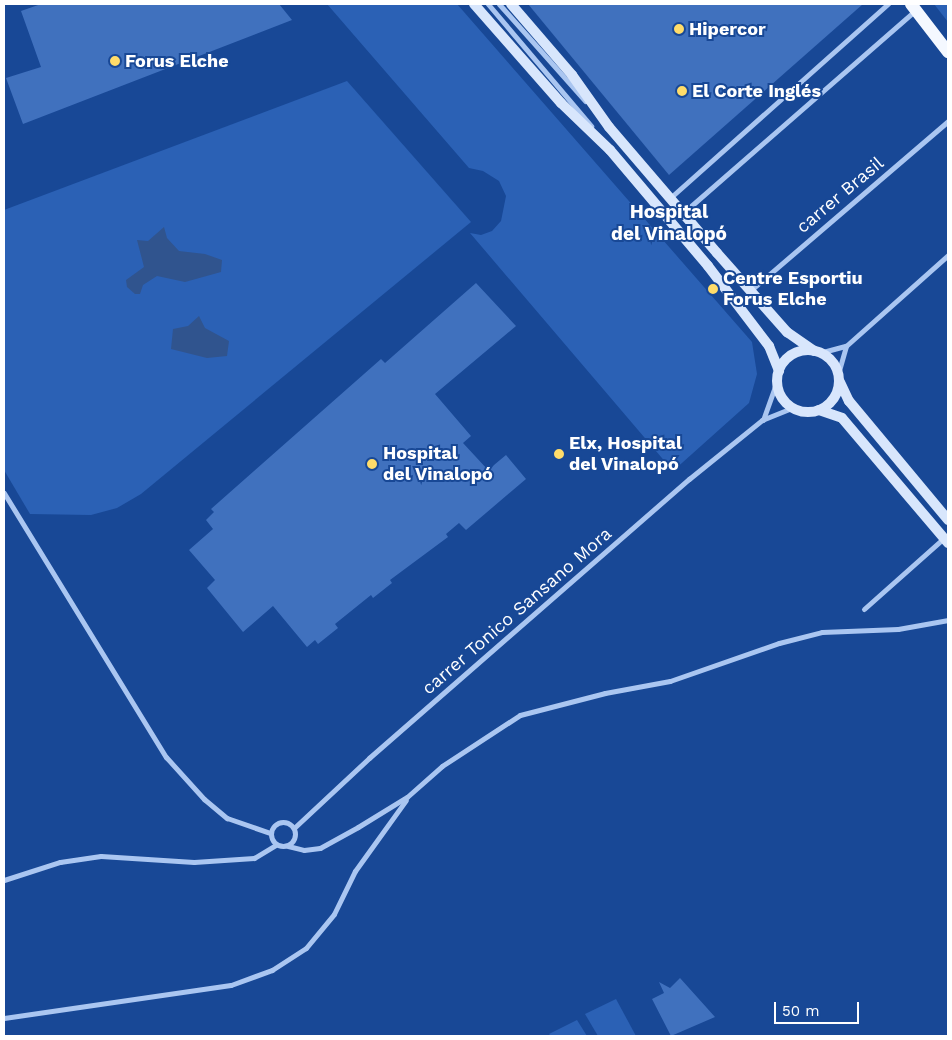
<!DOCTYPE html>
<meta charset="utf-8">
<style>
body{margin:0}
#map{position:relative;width:952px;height:1040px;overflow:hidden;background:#184896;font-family:"Work Sans",sans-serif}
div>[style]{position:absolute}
.green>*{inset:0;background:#2b61b5}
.water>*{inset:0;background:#30548e}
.building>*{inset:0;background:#4071be}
.pedestrian>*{height:4.5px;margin:-2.25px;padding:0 2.25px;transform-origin:2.25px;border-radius:2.25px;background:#aac6f1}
.minor>*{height:5px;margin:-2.5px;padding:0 2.5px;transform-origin:2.5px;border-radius:2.5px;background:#aac6f1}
.minor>.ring{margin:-2.5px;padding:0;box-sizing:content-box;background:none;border:5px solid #aac6f1;border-radius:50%}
.secondary>*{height:10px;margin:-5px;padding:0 5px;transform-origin:5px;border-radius:5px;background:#d8e6fc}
.secondary>.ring{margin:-5px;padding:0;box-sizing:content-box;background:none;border:10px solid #d8e6fc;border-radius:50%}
.primary>*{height:12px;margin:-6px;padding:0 6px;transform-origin:6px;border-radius:6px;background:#f4f8ff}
.dots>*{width:14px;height:14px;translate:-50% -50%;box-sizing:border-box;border:2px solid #184896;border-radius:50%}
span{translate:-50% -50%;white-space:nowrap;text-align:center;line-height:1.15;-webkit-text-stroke:4px #184896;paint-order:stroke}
.poi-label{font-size:18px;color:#fff;font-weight:700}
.left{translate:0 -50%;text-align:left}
.street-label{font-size:18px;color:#fff}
.neighbourhood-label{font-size:19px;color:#fff;font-weight:700}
.frame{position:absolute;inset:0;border:5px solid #fff;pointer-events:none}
.scale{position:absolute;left:774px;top:1002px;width:85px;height:22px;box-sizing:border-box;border:2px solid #fff;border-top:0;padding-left:6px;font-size:15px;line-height:18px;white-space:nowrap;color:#fff;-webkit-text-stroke:4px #184896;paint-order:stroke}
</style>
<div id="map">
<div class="green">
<div style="clip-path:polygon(327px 4px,457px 4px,752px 342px,757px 374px,749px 403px,673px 471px,470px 233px,481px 235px,492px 231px,501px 221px,506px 196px,499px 181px,483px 171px,469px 168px)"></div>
<div style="clip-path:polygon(934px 4px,948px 4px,948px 22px)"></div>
<div style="clip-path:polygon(347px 81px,471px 222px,141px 494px,117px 508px,91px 515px,30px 514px,4px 470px,4px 210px)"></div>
<div style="clip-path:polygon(616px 999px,636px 1036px,598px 1036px,585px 1014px)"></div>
<div style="clip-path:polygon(577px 1020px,587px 1036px,551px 1036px,549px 1034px)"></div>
</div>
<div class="water">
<div style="clip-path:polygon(164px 227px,167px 238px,179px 251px,205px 254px,222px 260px,221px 272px,185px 282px,157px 276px,143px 285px,140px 294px,135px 294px,127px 287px,126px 280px,144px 267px,137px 240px,148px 241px)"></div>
<div style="clip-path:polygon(199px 316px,205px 328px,229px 341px,227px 356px,207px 358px,171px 349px,173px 329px,188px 326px)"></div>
</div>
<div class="building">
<div style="clip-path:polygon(41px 4px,279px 4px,292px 20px,23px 124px,6px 78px,41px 67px,21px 11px)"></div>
<div style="clip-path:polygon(528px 4px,863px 4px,669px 175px)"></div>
<div style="clip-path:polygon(476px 283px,516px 326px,435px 394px,471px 436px,463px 443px,488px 470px,506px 455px,526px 479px,466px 530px,459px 523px,446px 534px,448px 537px,390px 580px,392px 583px,373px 598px,371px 595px,335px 624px,338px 628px,318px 644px,315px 640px,307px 647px,273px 606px,243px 632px,207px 588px,215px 580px,189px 550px,213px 529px,206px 520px,214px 512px,211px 509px,381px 359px,385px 363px)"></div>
<div style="clip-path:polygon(680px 978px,715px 1017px,671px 1036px,652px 999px,664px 993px,659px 982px,670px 988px)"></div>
</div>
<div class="pedestrian">
<div style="left:750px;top:291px;width:261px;rotate:-40.6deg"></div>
</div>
<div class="minor">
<div style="left:488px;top:4px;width:160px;rotate:49.8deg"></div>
<div style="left:499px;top:4px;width:130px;rotate:48.4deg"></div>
<div style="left:670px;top:198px;width:292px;rotate:-41.7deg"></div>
<div style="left:683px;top:213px;width:309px;rotate:-41.1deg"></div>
<div style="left:819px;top:353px;width:28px;rotate:-15deg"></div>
<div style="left:846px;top:346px;width:137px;rotate:-41.7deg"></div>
<div style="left:838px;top:374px;width:29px;rotate:-74deg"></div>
<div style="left:763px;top:420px;width:41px;rotate:-70.3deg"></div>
<div style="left:4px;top:493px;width:310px;rotate:58.5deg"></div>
<div style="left:166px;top:757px;width:57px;rotate:47.9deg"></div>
<div style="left:204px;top:799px;width:30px;rotate:40deg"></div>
<div style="left:227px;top:818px;width:46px;rotate:19.2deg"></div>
<div style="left:864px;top:609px;width:107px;rotate:-41.6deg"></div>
<div class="ring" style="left:271px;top:822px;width:19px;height:19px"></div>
<div style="left:294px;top:828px;width:103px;rotate:-43deg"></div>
<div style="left:369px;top:758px;width:425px;rotate:-41.1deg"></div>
<div style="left:689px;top:479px;width:94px;rotate:-38.9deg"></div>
<div style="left:762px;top:420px;width:32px;rotate:-22deg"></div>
<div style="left:288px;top:846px;width:16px;rotate:14deg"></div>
<div style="left:304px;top:850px;width:16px;rotate:-7deg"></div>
<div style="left:320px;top:848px;width:43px;rotate:-28.9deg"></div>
<div style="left:358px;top:827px;width:57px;rotate:-31.5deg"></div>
<div style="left:407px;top:797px;width:47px;rotate:-41.5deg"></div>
<div style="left:442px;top:766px;width:93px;rotate:-33.2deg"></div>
<div style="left:520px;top:715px;width:88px;rotate:-14.5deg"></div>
<div style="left:605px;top:693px;width:66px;rotate:-10.5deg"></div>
<div style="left:670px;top:681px;width:115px;rotate:-19.2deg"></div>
<div style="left:779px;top:643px;width:44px;rotate:-14.3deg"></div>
<div style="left:822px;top:632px;width:76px;rotate:-2.3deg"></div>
<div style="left:898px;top:629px;width:51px;rotate:-10.2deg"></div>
<div style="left:4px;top:880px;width:59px;rotate:-17.8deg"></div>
<div style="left:60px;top:862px;width:41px;rotate:-8.3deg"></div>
<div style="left:101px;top:856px;width:93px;rotate:3.7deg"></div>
<div style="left:194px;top:862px;width:60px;rotate:-3.8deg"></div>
<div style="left:254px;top:858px;width:26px;rotate:-31deg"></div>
<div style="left:4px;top:1018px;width:229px;rotate:-8.3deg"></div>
<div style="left:231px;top:985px;width:44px;rotate:-20.1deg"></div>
<div style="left:272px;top:970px;width:40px;rotate:-32.9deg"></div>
<div style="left:306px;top:948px;width:44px;rotate:-50.5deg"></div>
<div style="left:334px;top:914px;width:48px;rotate:-64deg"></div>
<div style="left:355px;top:871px;width:87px;rotate:-54.3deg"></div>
</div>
<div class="secondary">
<div style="left:474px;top:4px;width:132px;rotate:48.7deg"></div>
<div style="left:561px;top:103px;width:68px;rotate:43.8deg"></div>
<div style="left:610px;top:150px;width:152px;rotate:49.8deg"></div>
<div style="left:708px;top:266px;width:101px;rotate:52.7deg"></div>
<div style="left:769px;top:346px;width:27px;rotate:68deg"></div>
<div style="left:511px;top:4px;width:94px;rotate:49.3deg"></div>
<div style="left:572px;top:75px;width:64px;rotate:54.6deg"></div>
<div style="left:609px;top:127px;width:166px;rotate:49.4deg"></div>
<div style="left:717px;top:253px;width:106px;rotate:48.5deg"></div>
<div style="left:787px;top:332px;width:33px;rotate:35deg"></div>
<div class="ring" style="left:777px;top:350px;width:52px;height:52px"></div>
<div style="left:840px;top:382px;width:21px;rotate:65deg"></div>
<div style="left:849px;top:401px;width:155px;rotate:50.2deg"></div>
<div style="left:819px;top:410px;width:24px;rotate:19deg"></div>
<div style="left:842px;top:418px;width:164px;rotate:49.7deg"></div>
</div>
<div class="primary">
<div style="left:911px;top:4px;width:61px;rotate:52.4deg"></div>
</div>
<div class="dots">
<div style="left:679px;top:29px;background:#ffdc6a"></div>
<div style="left:115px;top:61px;background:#ffdc6a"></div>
<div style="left:682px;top:91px;background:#ffdc6a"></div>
<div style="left:713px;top:289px;background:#ffdc6a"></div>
<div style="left:559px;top:454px;background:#ffdc6a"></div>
<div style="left:372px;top:464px;background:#ffdc6a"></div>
</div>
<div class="poi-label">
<span class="left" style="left:689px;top:29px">Hipercor</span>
<span class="left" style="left:125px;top:61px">Forus Elche</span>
<span class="left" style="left:692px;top:91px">El Corte Inglés</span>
<span class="left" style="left:723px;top:289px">Centre Esportiu<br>Forus Elche</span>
<span class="left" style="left:569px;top:454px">Elx, Hospital<br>del Vinalopó</span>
<span class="left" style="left:383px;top:464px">Hospital<br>del Vinalopó</span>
</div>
<div class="street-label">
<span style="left:840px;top:195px;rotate:-40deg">carrer Brasil</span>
<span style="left:517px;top:611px;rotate:-41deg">carrer Tonico Sansano Mora</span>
</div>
<div class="neighbourhood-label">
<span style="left:669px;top:223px">Hospital<br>del Vinalopó</span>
</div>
<div class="frame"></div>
<div class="scale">50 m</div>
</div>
